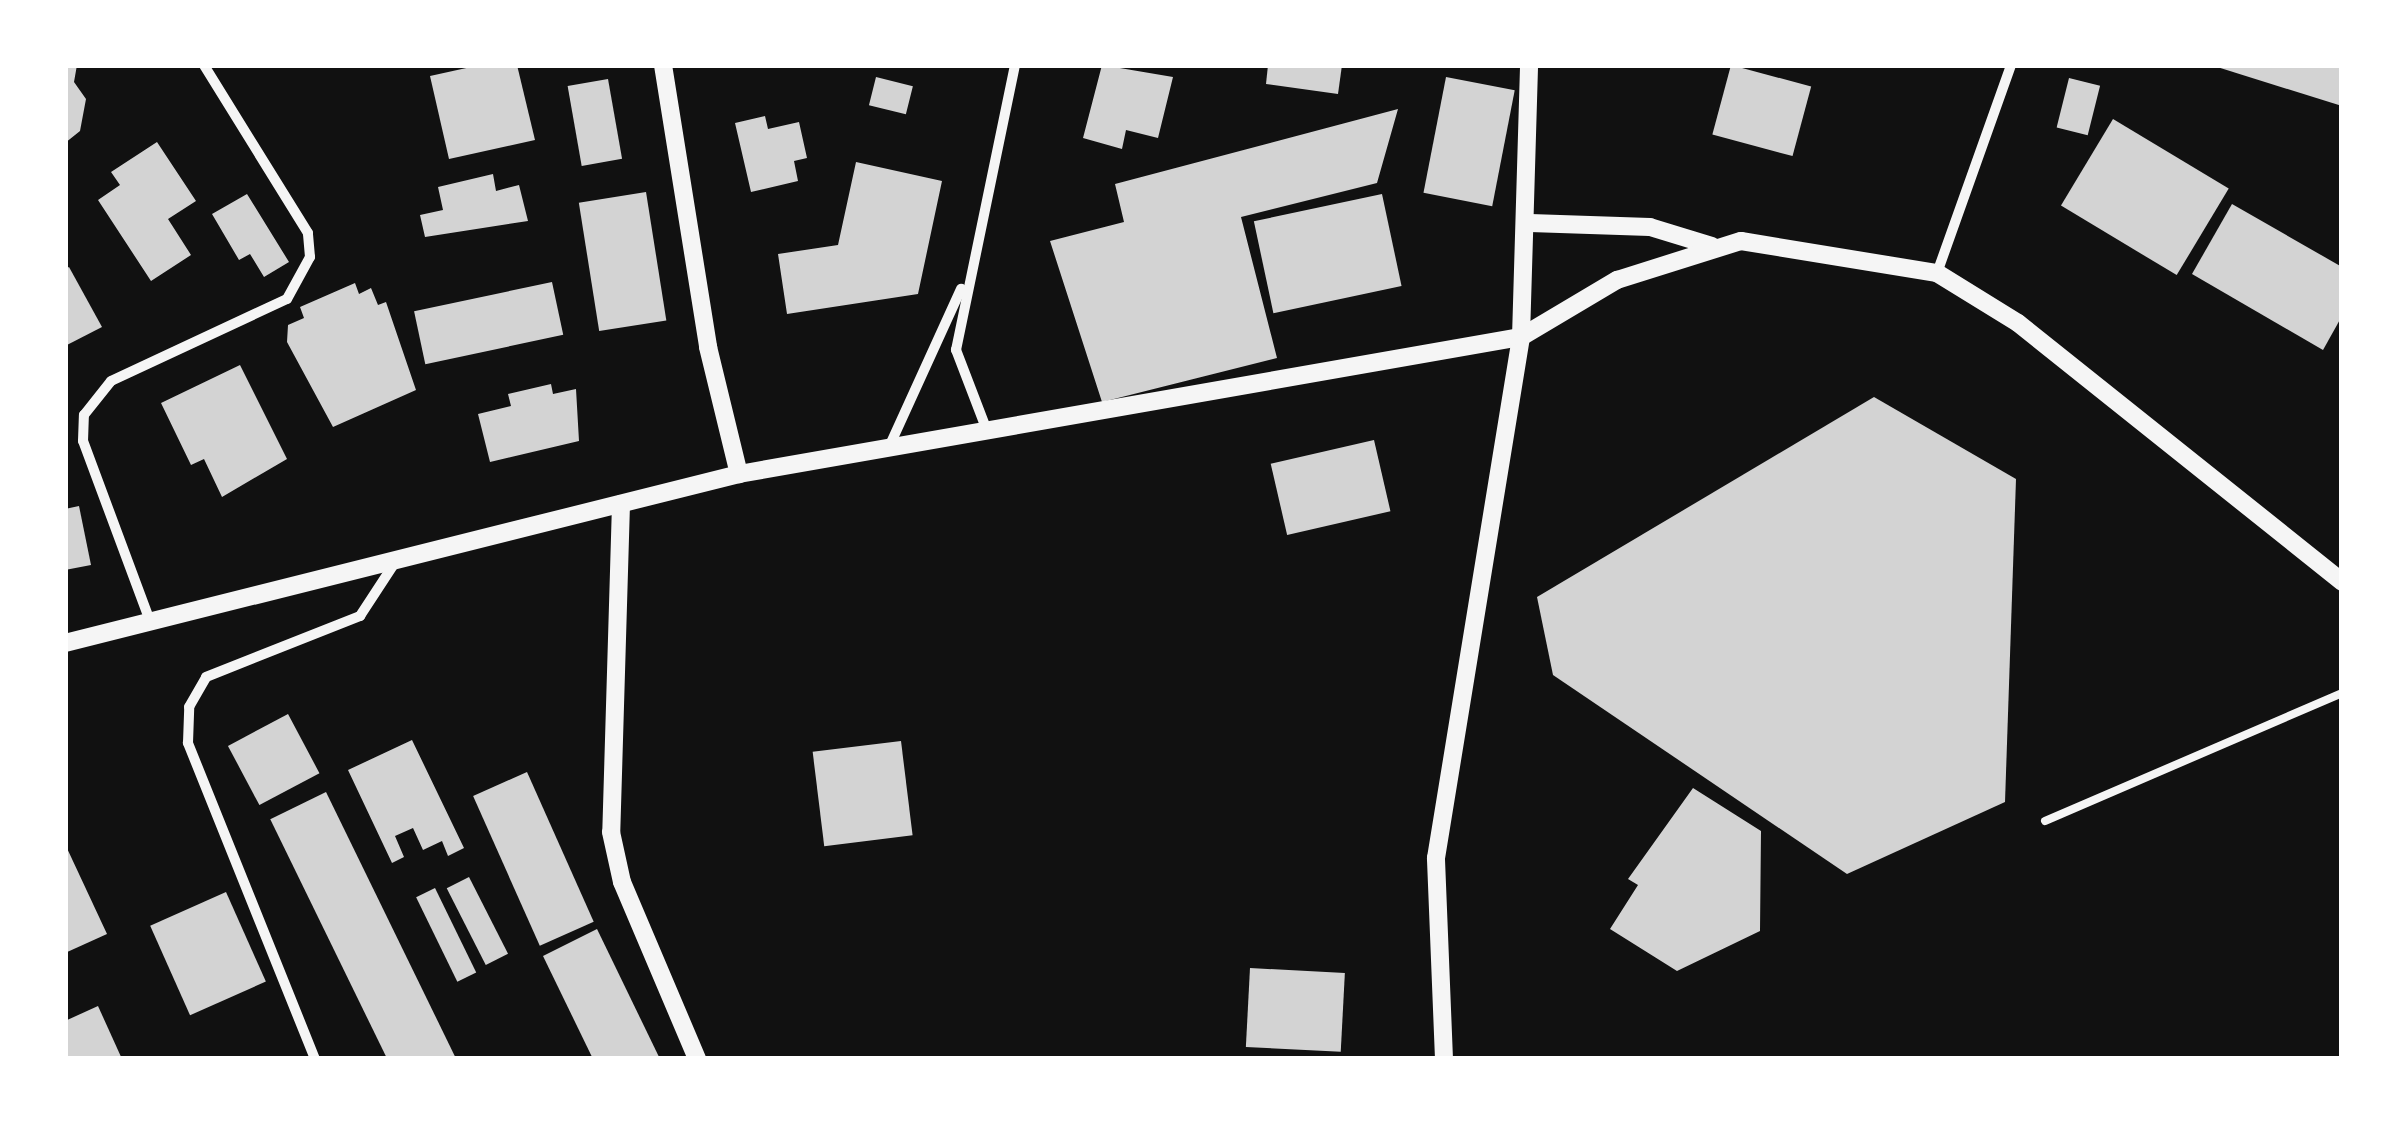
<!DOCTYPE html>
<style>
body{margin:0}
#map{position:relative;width:2407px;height:1124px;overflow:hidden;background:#111;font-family:"Varela Round",sans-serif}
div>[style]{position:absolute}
.building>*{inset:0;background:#d3d3d3;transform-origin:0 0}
.service>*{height:8px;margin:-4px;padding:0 4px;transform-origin:4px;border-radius:4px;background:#f5f5f5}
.minor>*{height:10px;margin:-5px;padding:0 5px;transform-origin:5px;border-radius:5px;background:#f5f5f5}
.tertiary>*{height:18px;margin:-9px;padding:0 9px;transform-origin:9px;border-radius:9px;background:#f5f5f5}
span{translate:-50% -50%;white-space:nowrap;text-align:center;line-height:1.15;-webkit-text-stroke:8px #fff;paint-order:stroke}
.frame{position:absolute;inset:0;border:68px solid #fff;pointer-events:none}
</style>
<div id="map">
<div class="building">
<div style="clip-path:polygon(65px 65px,77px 65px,74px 82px,86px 99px,80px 131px,65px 143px)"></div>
<div style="clip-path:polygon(480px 65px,517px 65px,535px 140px,449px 159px,430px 76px)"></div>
<div style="clip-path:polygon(1102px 65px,1173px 77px,1158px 138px,1126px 130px,1122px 149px,1083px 138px)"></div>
<div style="clip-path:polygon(1268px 65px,1342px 65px,1338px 94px,1266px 84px)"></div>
<div style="left:1731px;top:65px;width:83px;height:72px;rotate:15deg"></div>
<div style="clip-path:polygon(2214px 65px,2342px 65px,2342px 106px,2214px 66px)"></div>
<div style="left:876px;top:77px;width:38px;height:29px;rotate:14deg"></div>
<div style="left:1446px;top:77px;width:70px;height:118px;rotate:11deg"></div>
<div style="left:2069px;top:78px;width:32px;height:51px;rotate:14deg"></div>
<div style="left:608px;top:79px;width:81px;height:41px;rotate:80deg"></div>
<div style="clip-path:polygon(1398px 109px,1377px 183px,1241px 217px,1277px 358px,1102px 402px,1050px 241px,1124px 222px,1115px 184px)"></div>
<div style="clip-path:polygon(765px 116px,768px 129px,799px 122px,807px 158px,794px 161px,798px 181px,751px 192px,735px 123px)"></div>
<div style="left:2113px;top:119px;width:135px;height:101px;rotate:31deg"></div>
<div style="clip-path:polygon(157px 142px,196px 201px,168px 219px,191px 255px,151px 281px,98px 200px,120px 185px,111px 172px)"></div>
<div style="clip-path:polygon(856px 162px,942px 181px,918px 294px,787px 314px,778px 254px,838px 245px)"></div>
<div style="clip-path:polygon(493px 174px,496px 191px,519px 185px,528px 221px,425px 237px,420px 215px,443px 210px,438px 187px)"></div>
<div style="left:646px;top:192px;width:130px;height:68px;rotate:81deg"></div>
<div style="clip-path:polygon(247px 194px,289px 262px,264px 277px,250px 254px,239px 260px,212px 214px)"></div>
<div style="left:1382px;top:194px;width:94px;height:131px;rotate:78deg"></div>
<div style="clip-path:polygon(2232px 204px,2342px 267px,2342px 316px,2323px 350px,2192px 274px)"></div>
<div style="clip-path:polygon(69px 267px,102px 327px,65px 346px,65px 269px)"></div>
<div style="left:552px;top:282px;width:54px;height:141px;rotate:78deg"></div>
<div style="clip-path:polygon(355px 283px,359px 294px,371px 288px,378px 305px,386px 302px,416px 390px,333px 427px,287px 342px,288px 325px,304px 318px,300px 307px)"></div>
<div style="clip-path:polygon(240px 365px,287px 459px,222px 497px,204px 459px,191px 465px,161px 403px)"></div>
<div style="clip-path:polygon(551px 384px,553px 394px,576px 389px,579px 441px,490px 462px,478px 414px,511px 406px,508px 394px)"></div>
<div style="clip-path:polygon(1874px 397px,2016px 479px,2005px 802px,1847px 874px,1553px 675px,1537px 597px)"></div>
<div style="left:1374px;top:440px;width:73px;height:106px;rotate:77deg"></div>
<div style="clip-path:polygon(79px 506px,91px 565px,65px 570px,65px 509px)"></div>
<div style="left:288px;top:714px;width:67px;height:68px;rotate:62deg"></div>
<div style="clip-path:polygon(412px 740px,464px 848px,448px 856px,442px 841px,423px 850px,413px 828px,395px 836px,404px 857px,392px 863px,348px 770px)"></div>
<div style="left:901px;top:741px;width:95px;height:89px;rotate:83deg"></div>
<div style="left:527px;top:772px;width:164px;height:59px;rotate:66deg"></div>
<div style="clip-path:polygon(1693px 788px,1761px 831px,1760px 931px,1677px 971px,1610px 929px,1638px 885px,1628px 879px)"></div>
<div style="left:326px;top:792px;width:297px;height:62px;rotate:64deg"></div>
<div style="clip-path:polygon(65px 844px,107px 934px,65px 953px)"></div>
<div style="left:469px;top:877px;width:86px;height:25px;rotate:63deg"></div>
<div style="left:435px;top:888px;width:94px;height:21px;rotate:64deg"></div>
<div style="left:226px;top:892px;width:98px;height:83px;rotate:66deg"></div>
<div style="clip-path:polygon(597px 929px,660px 1059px,593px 1059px,543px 956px)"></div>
<div style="left:1250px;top:968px;width:95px;height:79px;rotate:3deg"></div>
<div style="clip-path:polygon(98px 1006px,122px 1059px,65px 1059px,65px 1021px)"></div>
</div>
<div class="service">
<div style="left:2045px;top:821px;width:323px;rotate:-23.3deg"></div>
</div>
<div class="minor">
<div style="left:1937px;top:273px;width:221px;rotate:-70.4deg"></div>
<div style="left:986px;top:428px;width:84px;rotate:-111deg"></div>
<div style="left:956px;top:350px;width:291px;rotate:-78.3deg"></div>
<div style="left:889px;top:447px;width:174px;rotate:-65.5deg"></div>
<div style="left:150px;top:621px;width:192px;rotate:-110.4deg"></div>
<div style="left:83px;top:441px;width:26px;rotate:-88deg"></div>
<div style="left:84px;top:415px;width:43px;rotate:-51.5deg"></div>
<div style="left:111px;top:381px;width:194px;rotate:-25deg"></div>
<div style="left:287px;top:299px;width:48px;rotate:-61.3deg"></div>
<div style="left:310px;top:257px;width:24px;rotate:-95deg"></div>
<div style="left:308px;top:233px;width:198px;rotate:-121.8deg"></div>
<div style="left:315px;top:1059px;width:341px;rotate:-111.9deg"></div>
<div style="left:188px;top:743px;width:36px;rotate:-88deg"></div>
<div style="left:189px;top:707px;width:34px;rotate:-60deg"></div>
<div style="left:206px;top:677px;width:166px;rotate:-21.6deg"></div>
<div style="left:360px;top:616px;width:66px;rotate:-56.8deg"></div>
</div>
<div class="tertiary">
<div style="left:663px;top:65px;width:286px;rotate:80.9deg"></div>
<div style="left:708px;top:347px;width:131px;rotate:76.3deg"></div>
<div style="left:1530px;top:223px;width:120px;rotate:1.9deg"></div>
<div style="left:1650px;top:227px;width:65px;rotate:17deg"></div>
<div style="left:621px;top:504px;width:328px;rotate:91.7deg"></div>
<div style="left:611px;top:832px;width:51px;rotate:77.6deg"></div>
<div style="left:622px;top:882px;width:192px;rotate:67deg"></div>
<div style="left:65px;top:643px;width:695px;rotate:-14.08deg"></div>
<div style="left:739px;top:474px;width:794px;rotate:-9.94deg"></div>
<div style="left:1521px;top:337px;width:112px;rotate:-30.7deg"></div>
<div style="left:1617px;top:280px;width:130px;rotate:-17.5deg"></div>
<div style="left:1741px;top:241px;width:199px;rotate:9.3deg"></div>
<div style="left:1937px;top:273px;width:95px;rotate:31.7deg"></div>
<div style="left:2018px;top:323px;width:415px;rotate:38.6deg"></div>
<div style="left:1444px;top:1059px;width:201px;rotate:-92.3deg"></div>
<div style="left:1436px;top:858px;width:528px;rotate:-80.73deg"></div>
<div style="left:1521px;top:337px;width:272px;rotate:-88.3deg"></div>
</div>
<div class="frame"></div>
</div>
